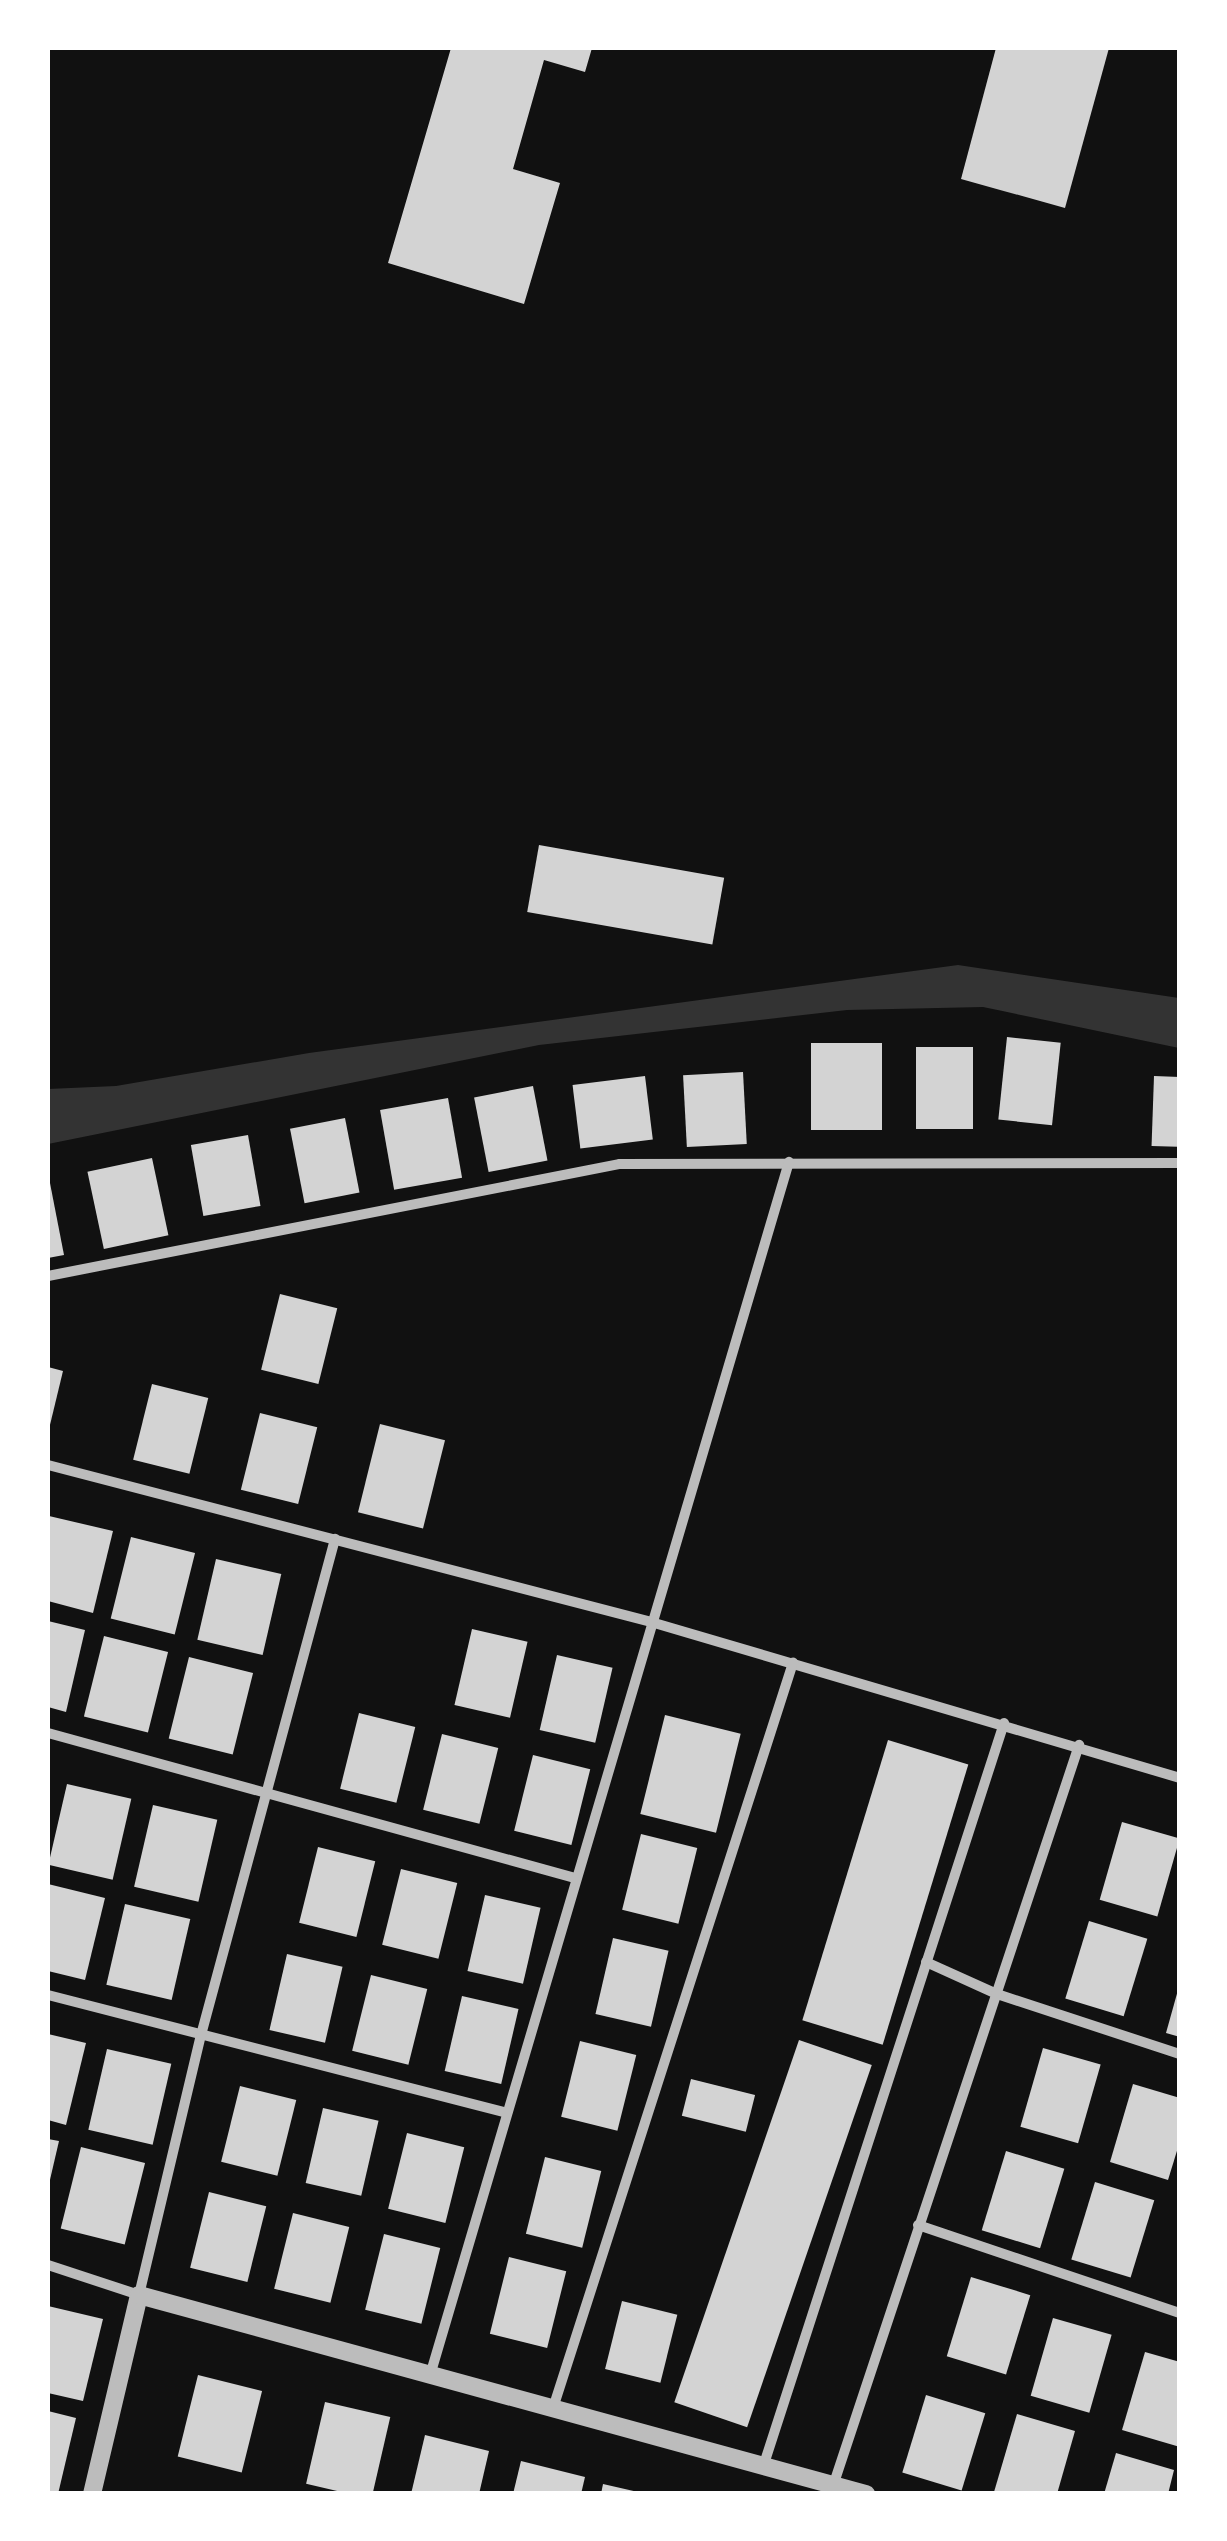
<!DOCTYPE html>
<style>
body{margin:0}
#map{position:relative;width:1227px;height:2541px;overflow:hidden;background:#111;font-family:"DM Sans",sans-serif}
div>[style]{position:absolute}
.water>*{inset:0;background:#333}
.building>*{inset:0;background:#d3d3d3;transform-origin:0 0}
.minor>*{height:10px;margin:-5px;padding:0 5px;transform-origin:5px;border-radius:5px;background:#bcbcbc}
.tertiary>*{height:18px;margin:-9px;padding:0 9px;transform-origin:9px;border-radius:9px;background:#bcbcbc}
span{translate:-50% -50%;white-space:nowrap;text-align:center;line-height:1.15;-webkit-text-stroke:8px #fff;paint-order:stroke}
.frame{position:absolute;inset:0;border:50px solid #fff;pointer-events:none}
</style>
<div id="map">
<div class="water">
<div style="clip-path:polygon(958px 965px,1179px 998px,1179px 1048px,983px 1007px,847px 1010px,539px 1045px,48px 1144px,48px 1089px,116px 1086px,309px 1053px)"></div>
</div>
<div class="building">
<div style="clip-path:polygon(451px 48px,592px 48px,585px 72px,544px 60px,513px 169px,560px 183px,524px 304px,388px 263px)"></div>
<div style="clip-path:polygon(996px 48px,1109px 48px,1065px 208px,961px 179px)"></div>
<div style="left:539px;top:845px;width:188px;height:68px;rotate:10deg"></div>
<div style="left:1007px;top:1037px;width:54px;height:83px;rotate:6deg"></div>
<div style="left:811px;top:1043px;width:71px;height:87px"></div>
<div style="left:916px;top:1047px;width:57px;height:82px"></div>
<div style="left:743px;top:1072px;width:72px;height:60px;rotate:87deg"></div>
<div style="left:645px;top:1076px;width:64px;height:73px;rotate:83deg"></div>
<div style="left:1154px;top:1076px;width:26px;height:70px;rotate:2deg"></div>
<div style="left:533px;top:1086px;width:76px;height:60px;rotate:79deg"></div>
<div style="left:448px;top:1098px;width:81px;height:69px;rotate:80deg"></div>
<div style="left:345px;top:1118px;width:76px;height:56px;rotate:79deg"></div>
<div style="left:248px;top:1135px;width:72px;height:58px;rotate:80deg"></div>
<div style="left:152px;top:1158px;width:79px;height:66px;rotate:78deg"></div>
<div style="clip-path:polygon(49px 1178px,64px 1255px,48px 1258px,48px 1179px)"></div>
<div style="left:280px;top:1294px;width:59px;height:78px;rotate:14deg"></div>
<div style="clip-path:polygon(48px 1367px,63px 1371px,49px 1429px,48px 1428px)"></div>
<div style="left:152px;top:1384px;width:58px;height:78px;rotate:14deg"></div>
<div style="left:260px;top:1413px;width:59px;height:79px;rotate:14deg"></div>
<div style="left:380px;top:1424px;width:67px;height:91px;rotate:14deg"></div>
<div style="clip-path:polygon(49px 1516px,113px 1531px,93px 1613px,48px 1601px)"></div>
<div style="left:131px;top:1537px;width:66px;height:84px;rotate:14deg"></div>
<div style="left:216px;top:1559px;width:67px;height:83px;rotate:13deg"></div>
<div style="clip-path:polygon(48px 1621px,85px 1630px,66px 1712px,48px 1707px)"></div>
<div style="left:472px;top:1629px;width:57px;height:78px;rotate:13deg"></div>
<div style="left:104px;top:1636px;width:66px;height:83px;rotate:14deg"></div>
<div style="left:557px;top:1655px;width:57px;height:77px;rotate:13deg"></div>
<div style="left:189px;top:1657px;width:66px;height:84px;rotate:14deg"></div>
<div style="left:359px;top:1713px;width:58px;height:78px;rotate:14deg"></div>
<div style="left:665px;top:1715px;width:78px;height:102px;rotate:14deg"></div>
<div style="left:442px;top:1734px;width:58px;height:78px;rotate:14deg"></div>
<div style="left:888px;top:1740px;width:84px;height:293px;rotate:17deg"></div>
<div style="left:533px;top:1755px;width:59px;height:78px;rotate:14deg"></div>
<div style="left:67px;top:1784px;width:66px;height:83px;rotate:13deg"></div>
<div style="left:153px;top:1805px;width:66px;height:84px;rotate:13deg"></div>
<div style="left:1122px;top:1822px;width:60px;height:81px;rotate:16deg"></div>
<div style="left:641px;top:1834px;width:58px;height:78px;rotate:14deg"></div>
<div style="left:318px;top:1847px;width:59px;height:78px;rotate:14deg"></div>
<div style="left:401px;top:1869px;width:58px;height:78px;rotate:14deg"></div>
<div style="clip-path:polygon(48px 1884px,105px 1898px,85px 1980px,48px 1971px)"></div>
<div style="left:485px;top:1895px;width:57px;height:78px;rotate:13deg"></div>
<div style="left:125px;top:1904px;width:67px;height:83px;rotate:13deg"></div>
<div style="left:1089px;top:1921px;width:61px;height:81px;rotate:17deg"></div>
<div style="left:613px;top:1938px;width:57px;height:78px;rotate:13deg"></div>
<div style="left:287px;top:1954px;width:57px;height:78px;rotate:13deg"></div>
<div style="left:371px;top:1975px;width:58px;height:78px;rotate:14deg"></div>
<div style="clip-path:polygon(1178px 1990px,1180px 1990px,1180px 2037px,1166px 2033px)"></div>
<div style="left:462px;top:1996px;width:58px;height:77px;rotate:13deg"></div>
<div style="clip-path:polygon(48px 2034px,86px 2043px,66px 2125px,48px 2120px)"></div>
<div style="left:799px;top:2040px;width:77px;height:383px;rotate:19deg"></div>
<div style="left:580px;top:2041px;width:58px;height:78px;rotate:14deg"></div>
<div style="left:1043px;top:2048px;width:60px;height:82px;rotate:16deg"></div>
<div style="left:107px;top:2049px;width:66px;height:83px;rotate:13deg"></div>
<div style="left:691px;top:2079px;width:66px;height:38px;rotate:14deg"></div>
<div style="clip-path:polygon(1133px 2084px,1180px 2098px,1180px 2141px,1168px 2180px,1110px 2162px)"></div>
<div style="left:240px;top:2086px;width:58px;height:78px;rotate:14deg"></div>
<div style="left:323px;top:2108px;width:57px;height:77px;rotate:13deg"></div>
<div style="left:407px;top:2133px;width:59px;height:78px;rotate:14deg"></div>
<div style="clip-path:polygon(48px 2139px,59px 2141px,49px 2184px,48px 2184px)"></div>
<div style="left:81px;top:2147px;width:66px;height:84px;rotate:14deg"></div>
<div style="left:1006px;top:2151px;width:61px;height:83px;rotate:17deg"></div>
<div style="left:545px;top:2157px;width:58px;height:79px;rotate:14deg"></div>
<div style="left:1095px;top:2182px;width:62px;height:81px;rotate:17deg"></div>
<div style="left:209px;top:2192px;width:59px;height:78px;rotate:14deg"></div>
<div style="left:293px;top:2213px;width:58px;height:78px;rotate:14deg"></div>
<div style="left:384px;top:2234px;width:58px;height:78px;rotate:14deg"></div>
<div style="left:509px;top:2257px;width:59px;height:79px;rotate:14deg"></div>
<div style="left:971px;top:2277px;width:62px;height:83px;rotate:17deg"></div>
<div style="left:622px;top:2301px;width:57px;height:70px;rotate:14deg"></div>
<div style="clip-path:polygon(48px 2306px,103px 2319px,83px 2401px,48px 2393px)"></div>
<div style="left:1053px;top:2318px;width:61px;height:81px;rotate:16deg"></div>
<div style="clip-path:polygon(1145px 2352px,1180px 2362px,1180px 2447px,1122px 2430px)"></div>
<div style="left:198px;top:2375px;width:66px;height:84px;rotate:14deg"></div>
<div style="left:926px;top:2395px;width:62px;height:81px;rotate:17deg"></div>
<div style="left:325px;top:2402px;width:67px;height:84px;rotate:13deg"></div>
<div style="clip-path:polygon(48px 2411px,76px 2418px,58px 2494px,48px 2494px)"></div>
<div style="clip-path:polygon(1017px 2414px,1075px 2431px,1057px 2494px,994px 2492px)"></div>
<div style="clip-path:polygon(425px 2435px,489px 2451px,479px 2494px,411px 2494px)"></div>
<div style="clip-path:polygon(1116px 2453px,1174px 2470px,1168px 2494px,1104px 2494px)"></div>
<div style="clip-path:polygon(521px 2461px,585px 2477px,581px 2494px,513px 2494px)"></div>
<div style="clip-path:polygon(603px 2484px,638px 2492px,638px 2494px,601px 2494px)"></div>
</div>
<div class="minor">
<div style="left:48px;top:1276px;width:583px;rotate:-11.08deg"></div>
<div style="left:620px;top:1164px;width:560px;rotate:-0.1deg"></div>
<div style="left:48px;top:1465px;width:623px;rotate:14.59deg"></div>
<div style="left:651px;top:1622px;width:552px;rotate:16.43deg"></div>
<div style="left:48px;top:1733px;width:547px;rotate:15.38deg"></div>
<div style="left:926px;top:1962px;width:78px;rotate:24.3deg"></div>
<div style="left:997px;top:1994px;width:193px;rotate:18.2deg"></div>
<div style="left:48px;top:1995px;width:474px;rotate:14.4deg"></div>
<div style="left:918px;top:2225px;width:276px;rotate:18.6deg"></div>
<div style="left:48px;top:2265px;width:96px;rotate:18.2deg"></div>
<div style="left:139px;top:2295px;width:267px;rotate:-76.6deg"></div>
<div style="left:201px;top:2035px;width:514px;rotate:-74.88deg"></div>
<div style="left:431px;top:2372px;width:1262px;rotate:-73.52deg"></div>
<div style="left:554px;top:2405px;width:780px;rotate:-72.15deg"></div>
<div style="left:764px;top:2464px;width:779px;rotate:-72.05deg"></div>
<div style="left:834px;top:2483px;width:778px;rotate:-71.63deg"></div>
</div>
<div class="tertiary">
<div style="left:92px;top:2494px;width:204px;rotate:-76.7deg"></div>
<div style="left:139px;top:2295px;width:754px;rotate:15.31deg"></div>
</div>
<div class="frame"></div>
</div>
